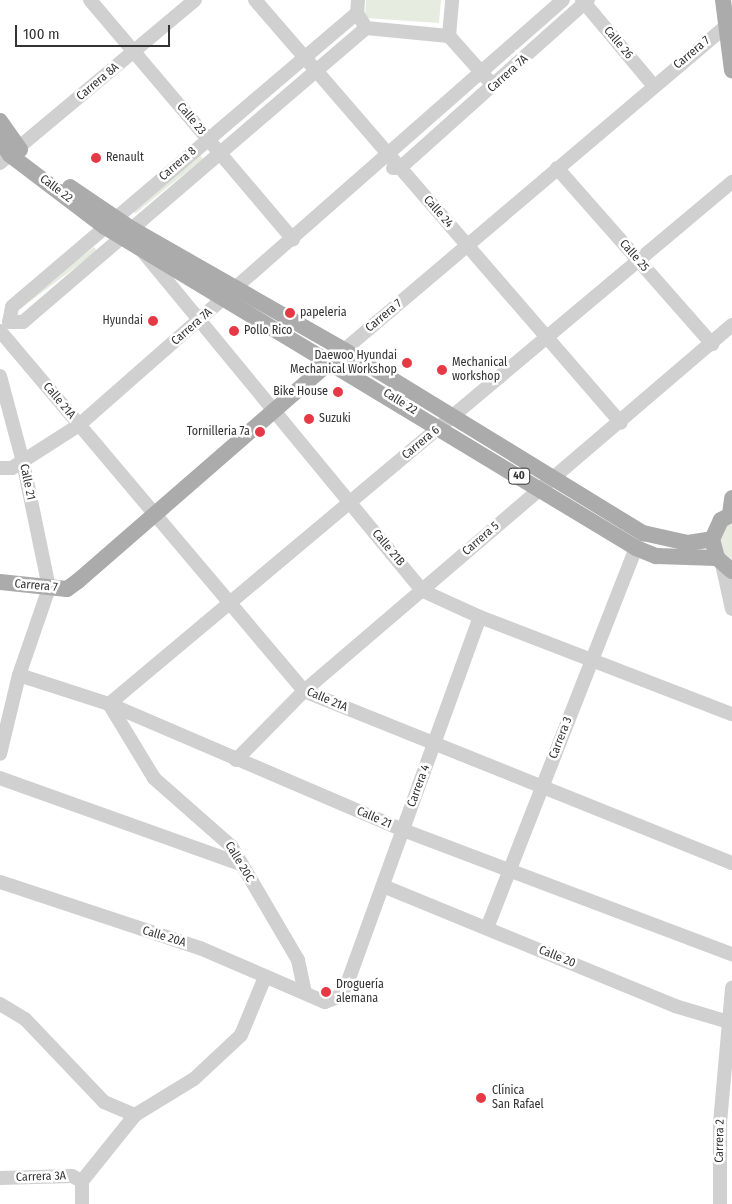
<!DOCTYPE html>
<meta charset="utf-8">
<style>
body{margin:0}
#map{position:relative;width:732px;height:1204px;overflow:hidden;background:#fff;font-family:"Fira Sans Condensed",sans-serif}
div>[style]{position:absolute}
.green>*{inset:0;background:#e6ecdf;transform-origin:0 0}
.minor>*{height:14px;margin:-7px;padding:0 7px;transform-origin:7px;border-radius:7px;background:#d0d0d0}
.major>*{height:16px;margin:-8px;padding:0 8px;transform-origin:8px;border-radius:8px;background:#ababab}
.dots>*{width:14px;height:14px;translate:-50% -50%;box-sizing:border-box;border:2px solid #fff;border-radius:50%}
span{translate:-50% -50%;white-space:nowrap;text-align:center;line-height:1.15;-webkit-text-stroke:5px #fff;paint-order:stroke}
.shield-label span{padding:1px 4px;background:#fff;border:1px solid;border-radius:4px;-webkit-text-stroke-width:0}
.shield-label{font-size:11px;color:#333;font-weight:700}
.street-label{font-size:12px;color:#333}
.poi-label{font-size:12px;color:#333}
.left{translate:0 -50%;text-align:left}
.right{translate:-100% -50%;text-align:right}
.scale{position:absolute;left:15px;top:25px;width:155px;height:22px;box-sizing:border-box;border:2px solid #333;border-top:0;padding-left:6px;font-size:15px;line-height:18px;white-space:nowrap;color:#333;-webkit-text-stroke:4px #fff;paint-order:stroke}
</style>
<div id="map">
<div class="green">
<div style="clip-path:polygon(366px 0,441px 0,439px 23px,365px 18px)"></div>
<div style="left:199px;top:154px;width:6px;height:87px;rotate:51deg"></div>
<div style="left:94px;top:247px;width:5px;height:104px;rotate:53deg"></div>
<div style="clip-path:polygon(732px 521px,732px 565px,719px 549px,720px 533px)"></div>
</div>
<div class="minor">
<div style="left:90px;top:0;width:314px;rotate:49.7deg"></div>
<div style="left:255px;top:0;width:559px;rotate:49.13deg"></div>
<div style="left:358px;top:0;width:13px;rotate:94deg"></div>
<div style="left:357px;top:13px;width:17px;rotate:59deg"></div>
<div style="left:366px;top:28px;width:83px;rotate:5.5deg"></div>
<div style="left:582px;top:0;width:112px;rotate:50.1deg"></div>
<div style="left:357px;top:13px;width:453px;rotate:139.6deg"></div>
<div style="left:12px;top:307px;width:15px;rotate:101deg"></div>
<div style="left:9px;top:322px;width:14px"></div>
<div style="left:23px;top:322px;width:452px;rotate:-40.6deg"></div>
<div style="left:449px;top:36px;width:59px;rotate:48.4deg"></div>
<div style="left:449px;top:36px;width:36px;rotate:-85deg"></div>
<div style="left:0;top:163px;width:254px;rotate:-39.9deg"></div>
<div style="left:393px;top:168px;width:7px"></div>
<div style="left:400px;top:168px;width:252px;rotate:-41.8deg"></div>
<div style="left:557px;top:168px;width:235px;rotate:48.6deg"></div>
<div style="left:144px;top:253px;width:438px;rotate:50.5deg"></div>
<div style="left:423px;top:591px;width:63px;rotate:24.5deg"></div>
<div style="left:480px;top:617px;width:270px;rotate:21.1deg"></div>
<div style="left:0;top:331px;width:471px;rotate:49.8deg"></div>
<div style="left:304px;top:691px;width:461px;rotate:21.9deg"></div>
<div style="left:344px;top:350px;width:509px;rotate:-40.3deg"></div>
<div style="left:0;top:376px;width:89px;rotate:75deg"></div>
<div style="left:23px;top:462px;width:129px;rotate:78.3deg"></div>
<div style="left:49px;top:588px;width:92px;rotate:109deg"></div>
<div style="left:19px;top:675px;width:81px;rotate:103.5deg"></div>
<div style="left:0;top:468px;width:12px"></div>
<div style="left:12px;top:468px;width:80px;rotate:-32.7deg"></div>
<div style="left:79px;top:425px;width:644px;rotate:-41.29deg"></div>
<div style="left:722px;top:564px;width:46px;rotate:77.5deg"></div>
<div style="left:19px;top:675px;width:95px;rotate:17.9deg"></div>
<div style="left:109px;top:704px;width:320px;rotate:23.2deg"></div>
<div style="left:403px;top:830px;width:352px;rotate:20.7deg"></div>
<div style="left:236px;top:760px;width:97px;rotate:-45.4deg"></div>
<div style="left:304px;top:691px;width:563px;rotate:-40.54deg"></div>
<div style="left:0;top:778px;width:255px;rotate:19.7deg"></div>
<div style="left:0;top:882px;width:211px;rotate:18.3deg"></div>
<div style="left:200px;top:948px;width:136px;rotate:23.4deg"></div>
<div style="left:325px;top:1002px;width:14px;rotate:-21deg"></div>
<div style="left:338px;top:997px;width:16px;rotate:-55deg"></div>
<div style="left:347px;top:984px;width:390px;rotate:-70.1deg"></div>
<div style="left:383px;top:886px;width:316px;rotate:22.3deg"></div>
<div style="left:675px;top:1006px;width:59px;rotate:16.6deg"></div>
<div style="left:487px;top:928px;width:408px;rotate:-68.6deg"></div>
<div style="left:305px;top:993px;width:34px;rotate:-102deg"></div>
<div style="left:298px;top:960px;width:132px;rotate:-120.4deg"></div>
<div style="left:231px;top:846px;width:103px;rotate:-138.6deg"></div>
<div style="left:154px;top:778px;width:87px;rotate:-121.3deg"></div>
<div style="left:109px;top:704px;width:813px;rotate:-39.96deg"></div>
<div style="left:0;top:1004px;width:29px;rotate:31deg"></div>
<div style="left:25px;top:1019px;width:115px;rotate:46.4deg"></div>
<div style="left:104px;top:1102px;width:34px;rotate:23deg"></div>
<div style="left:0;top:1178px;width:72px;rotate:-1.6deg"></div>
<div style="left:72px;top:1176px;width:11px;rotate:27deg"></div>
<div style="left:82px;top:1181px;width:85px;rotate:-51.2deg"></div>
<div style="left:135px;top:1115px;width:69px;rotate:-31.4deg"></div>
<div style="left:194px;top:1079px;width:64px;rotate:-43.1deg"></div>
<div style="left:241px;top:1035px;width:63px;rotate:-67.5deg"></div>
<div style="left:82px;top:1204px;width:23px;rotate:-90deg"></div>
<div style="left:720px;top:1204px;width:81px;rotate:-90deg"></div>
<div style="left:720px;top:1123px;width:136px;rotate:-84.9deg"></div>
</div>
<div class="major">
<div style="left:723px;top:0;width:71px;rotate:82.7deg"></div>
<div style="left:0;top:121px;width:35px;rotate:55deg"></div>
<div style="left:0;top:140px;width:18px;rotate:56deg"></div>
<div style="left:10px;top:155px;width:119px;rotate:37.2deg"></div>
<div style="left:105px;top:227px;width:620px;rotate:31.15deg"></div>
<div style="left:636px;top:548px;width:22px;rotate:22deg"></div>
<div style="left:656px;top:556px;width:61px;rotate:1.9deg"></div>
<div style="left:70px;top:187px;width:75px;rotate:34.1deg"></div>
<div style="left:132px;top:229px;width:244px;rotate:29.7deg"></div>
<div style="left:344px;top:350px;width:351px;rotate:31.5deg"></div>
<div style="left:643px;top:533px;width:46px;rotate:12.5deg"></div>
<div style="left:688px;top:543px;width:24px;rotate:-9deg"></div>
<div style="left:732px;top:514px;width:13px;rotate:151deg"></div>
<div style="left:721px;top:520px;width:21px;rotate:115deg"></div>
<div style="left:712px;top:539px;width:20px;rotate:75deg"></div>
<div style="left:717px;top:558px;width:20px;rotate:41deg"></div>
<div style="left:730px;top:515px;width:17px;rotate:-83deg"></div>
<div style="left:0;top:582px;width:67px;rotate:6deg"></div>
<div style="left:67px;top:589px;width:14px;rotate:-36deg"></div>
<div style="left:78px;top:581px;width:346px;rotate:-41deg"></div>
</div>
<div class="dots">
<div style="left:96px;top:158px;background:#e63946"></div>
<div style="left:290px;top:313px;background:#e63946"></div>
<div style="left:153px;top:321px;background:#e63946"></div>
<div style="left:234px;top:331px;background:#e63946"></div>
<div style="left:407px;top:363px;background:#e63946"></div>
<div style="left:442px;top:370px;background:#e63946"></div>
<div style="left:338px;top:392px;background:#e63946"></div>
<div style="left:309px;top:419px;background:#e63946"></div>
<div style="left:260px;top:432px;background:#e63946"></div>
<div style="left:326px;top:992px;background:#e63946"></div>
<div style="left:481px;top:1098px;background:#e63946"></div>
</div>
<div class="shield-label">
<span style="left:519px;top:476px">40</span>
</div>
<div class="street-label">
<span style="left:618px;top:43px;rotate:50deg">Calle 26</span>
<span style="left:692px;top:53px;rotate:-40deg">Carrera 7</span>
<span style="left:508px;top:74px;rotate:-42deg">Carrera 7A</span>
<span style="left:98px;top:82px;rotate:-40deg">Carrera 8A</span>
<span style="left:191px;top:119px;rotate:50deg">Calle 23</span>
<span style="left:178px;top:164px;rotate:-41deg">Carrera 8</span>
<span style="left:56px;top:189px;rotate:37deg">Calle 22</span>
<span style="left:438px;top:212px;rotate:49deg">Calle 24</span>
<span style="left:634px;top:256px;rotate:49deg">Calle 25</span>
<span style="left:384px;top:316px;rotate:-40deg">Carrera 7</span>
<span style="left:192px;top:327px;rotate:-41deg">Carrera 7A</span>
<span style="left:59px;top:401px;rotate:50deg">Calle 21A</span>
<span style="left:400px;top:402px;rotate:32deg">Calle 22</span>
<span style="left:421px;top:443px;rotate:-40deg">Carrera 6</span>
<span style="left:27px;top:482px;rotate:78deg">Calle 21</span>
<span style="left:481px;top:539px;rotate:-41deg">Carrera 5</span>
<span style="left:388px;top:548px;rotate:50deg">Calle 21B</span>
<span style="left:36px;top:586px;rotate:5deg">Carrera 7</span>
<span style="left:327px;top:700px;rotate:23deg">Calle 21A</span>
<span style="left:561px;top:738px;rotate:-69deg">Carrera 3</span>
<span style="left:419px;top:786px;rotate:-70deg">Carrera 4</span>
<span style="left:374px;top:818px;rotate:23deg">Calle 21</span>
<span style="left:239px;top:862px;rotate:59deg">Calle 20C</span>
<span style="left:164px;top:937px;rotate:17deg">Calle 20A</span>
<span style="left:557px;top:957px;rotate:22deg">Calle 20</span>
<span style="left:720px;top:1141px;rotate:-89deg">Carrera 2</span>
<span style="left:41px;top:1177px;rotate:-2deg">Carrera 3A</span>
</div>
<div class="poi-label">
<span class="left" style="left:106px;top:158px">Renault</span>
<span class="left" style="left:300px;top:313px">papeleria</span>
<span class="right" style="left:143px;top:321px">Hyundai</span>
<span class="left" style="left:244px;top:331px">Pollo Rico</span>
<span class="right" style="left:397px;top:363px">Daewoo Hyundai<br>Mechanical Workshop</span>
<span class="left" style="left:452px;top:370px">Mechanical<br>workshop</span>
<span class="right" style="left:328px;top:392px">Bike House</span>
<span class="left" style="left:319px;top:419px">Suzuki</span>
<span class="right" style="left:250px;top:432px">Tornilleria 7a</span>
<span class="left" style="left:336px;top:992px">Droguería<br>alemana</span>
<span class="left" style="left:492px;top:1098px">Clínica<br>San Rafael</span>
</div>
<div class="scale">100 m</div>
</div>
